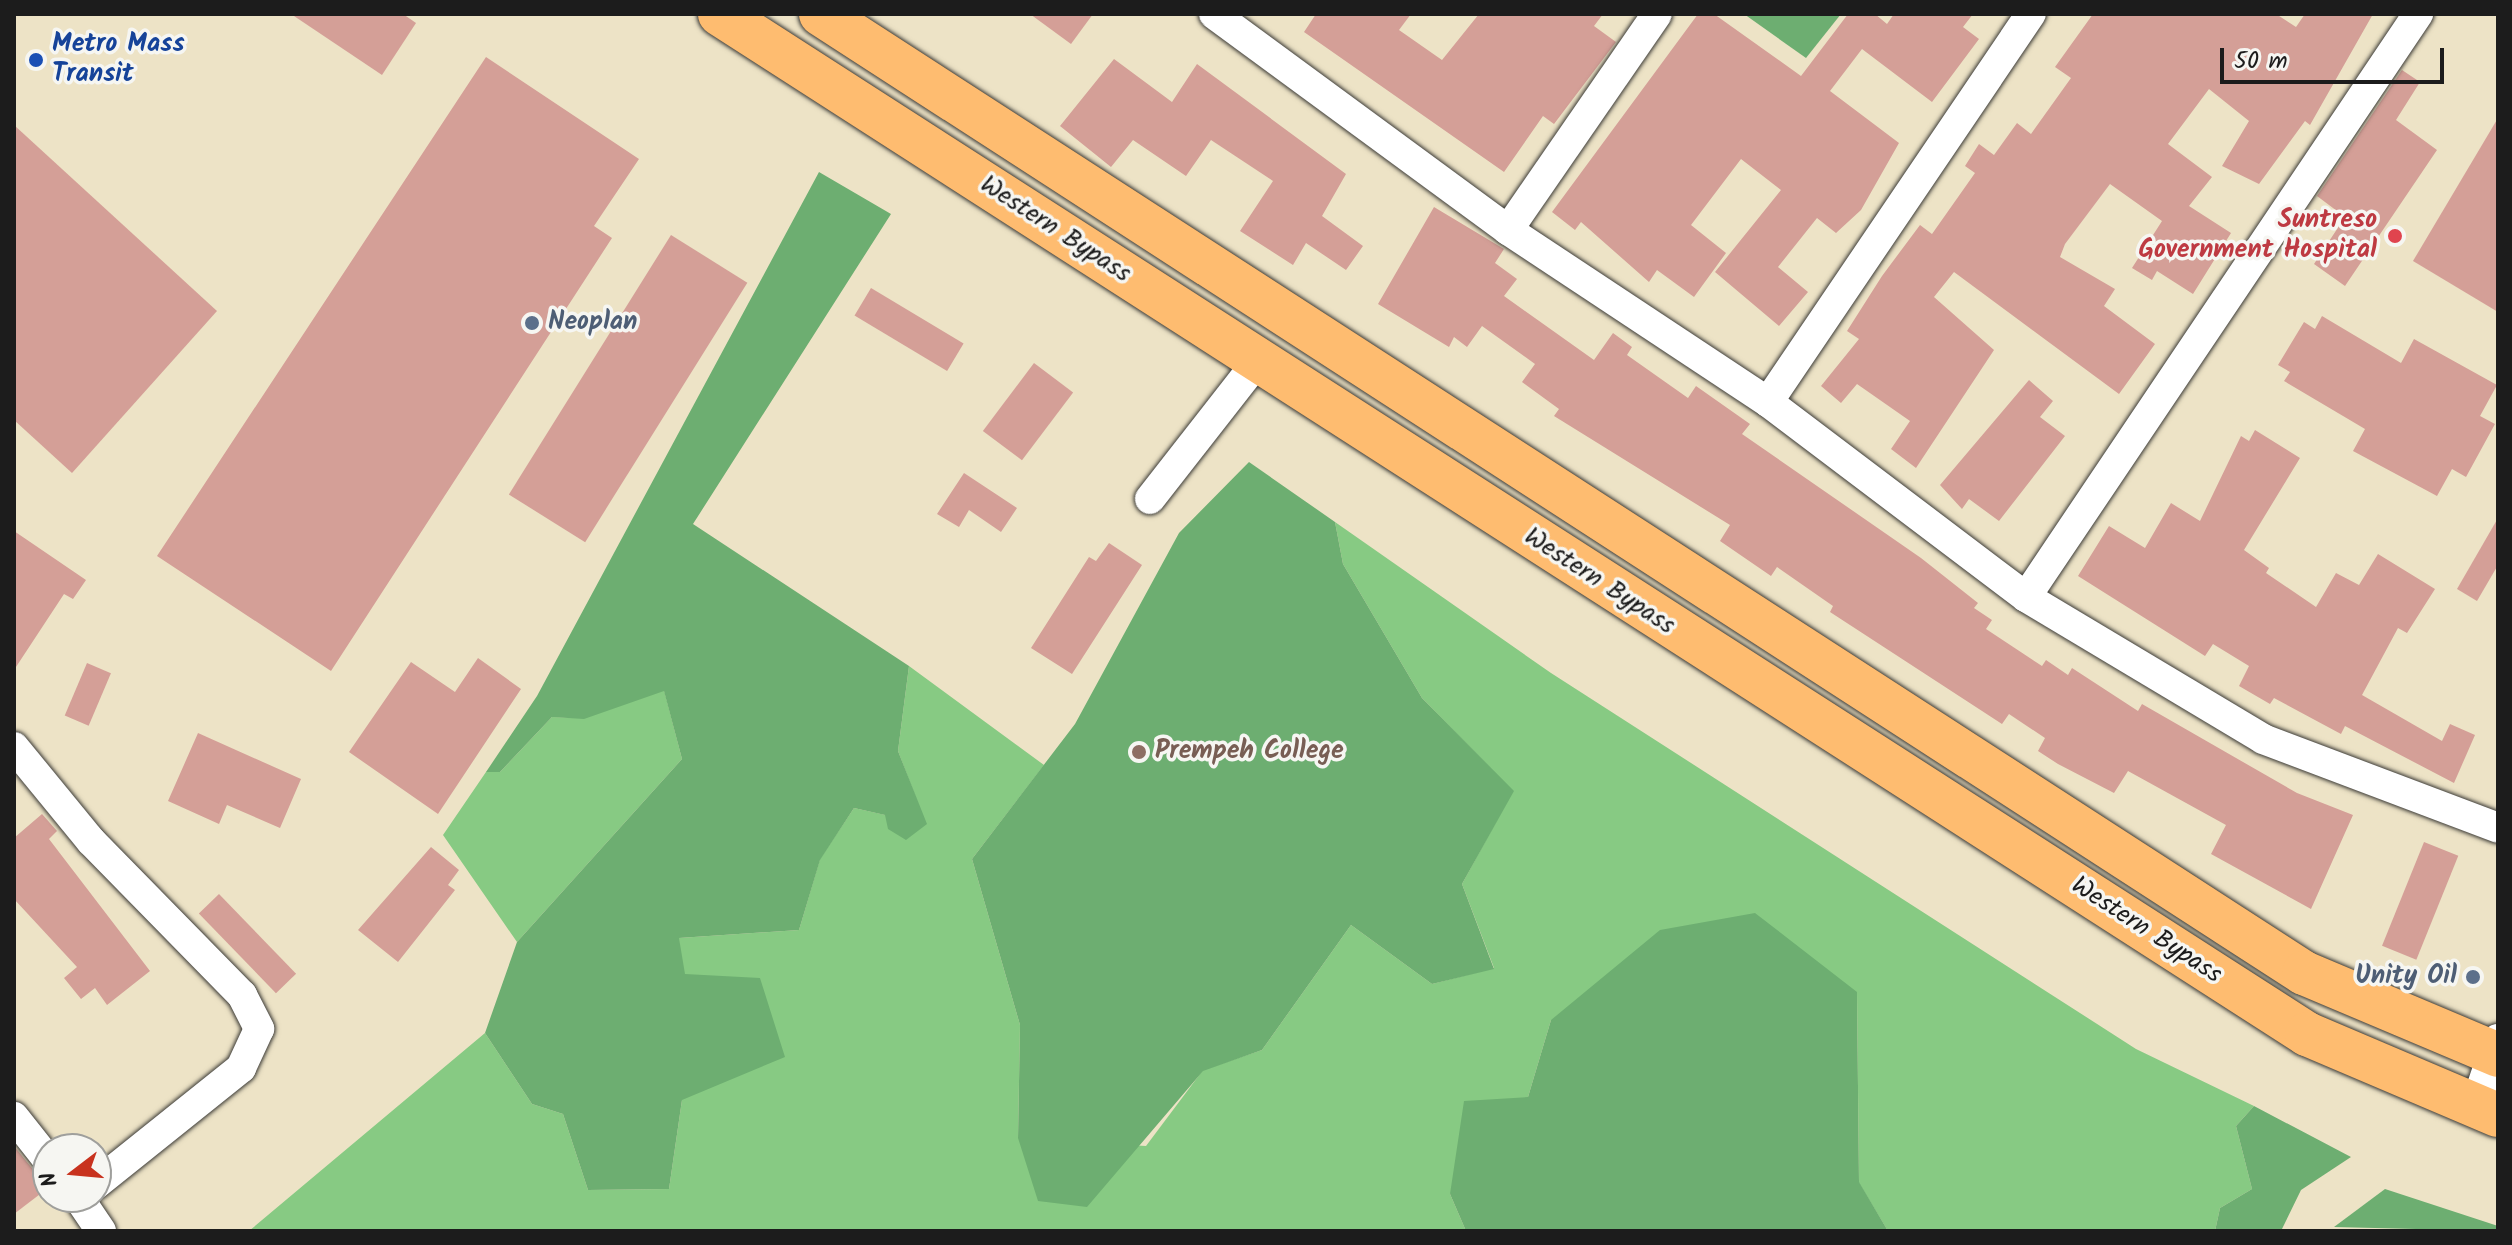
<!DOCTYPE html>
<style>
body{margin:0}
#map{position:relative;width:2512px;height:1245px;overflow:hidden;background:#ede3c6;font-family:Kalam,sans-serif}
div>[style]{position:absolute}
.green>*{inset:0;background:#87ca83}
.forest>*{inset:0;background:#6dae71}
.building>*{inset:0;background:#d49f97;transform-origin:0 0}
.roads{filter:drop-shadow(0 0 2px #3b3a36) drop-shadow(0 0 2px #3b3a36)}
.street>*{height:30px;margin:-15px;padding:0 15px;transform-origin:15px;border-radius:15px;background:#fff}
.highway>*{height:44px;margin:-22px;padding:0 22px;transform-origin:22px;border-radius:22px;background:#febc70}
.dots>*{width:22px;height:22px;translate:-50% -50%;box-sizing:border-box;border:4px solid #f6f6f2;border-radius:50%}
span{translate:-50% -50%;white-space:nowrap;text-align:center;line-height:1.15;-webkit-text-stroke:7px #f6f6f2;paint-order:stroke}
.transit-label{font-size:26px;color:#164399;font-weight:700}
.left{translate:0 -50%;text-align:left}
.health-label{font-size:26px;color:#be3a42;font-weight:700}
.right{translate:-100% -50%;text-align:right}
.street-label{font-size:26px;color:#1c1c1c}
.service-label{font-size:26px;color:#4e5e75;font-weight:700}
.education-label{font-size:26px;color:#785e54;font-weight:700}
.frame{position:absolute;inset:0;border:16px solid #1c1c1c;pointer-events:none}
.north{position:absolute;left:32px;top:1133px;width:80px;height:80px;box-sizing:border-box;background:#f6f6f2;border:2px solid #9f9f9c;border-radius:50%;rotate:254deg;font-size:22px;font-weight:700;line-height:32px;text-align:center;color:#1c1c1c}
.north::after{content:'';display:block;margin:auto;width:28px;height:36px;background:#c8321e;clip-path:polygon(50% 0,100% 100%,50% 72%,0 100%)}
.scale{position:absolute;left:2220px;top:48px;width:224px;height:36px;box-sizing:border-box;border:4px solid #1c1c1c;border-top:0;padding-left:10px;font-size:24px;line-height:28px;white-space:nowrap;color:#1c1c1c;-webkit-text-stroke:6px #f6f6f2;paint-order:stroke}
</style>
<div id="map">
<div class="green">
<div style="clip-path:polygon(1335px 522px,1551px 673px,2136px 1049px,2254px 1106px,2236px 1126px,2252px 1189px,2220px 1208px,2215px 1231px,1888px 1231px,1859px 1183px,1857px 992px,1551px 1020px,1528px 1097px,1450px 1194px,1466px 1231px,249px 1231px,485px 1033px,532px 1104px,563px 1114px,588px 1190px,669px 1189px,682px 1100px,679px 938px,799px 930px,820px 859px,854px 808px,926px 824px,898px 751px,909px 666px,1044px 765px,972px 859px,1020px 1025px,1018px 1138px,1146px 1146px,1203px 1070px,1262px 1050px,1351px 925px,1432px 984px,1494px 968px,1462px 884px,1513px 791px,1422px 698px,1343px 564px)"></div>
<div style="clip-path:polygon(664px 690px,682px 759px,517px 942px,443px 835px,486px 772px,500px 772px,552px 717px,584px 718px)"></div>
</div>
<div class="forest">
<div style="clip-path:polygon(1744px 14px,1841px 14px,1806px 58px)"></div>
<div style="clip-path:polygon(819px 172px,891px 214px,693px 524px,909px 666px,898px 751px,927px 824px,906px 840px,888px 829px,885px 815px,854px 808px,820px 860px,799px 930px,679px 938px,685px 974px,760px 978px,785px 1057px,682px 1100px,669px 1189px,588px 1190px,563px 1114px,532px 1104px,485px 1033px,517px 942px,682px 759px,664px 691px,584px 719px,552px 717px,500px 772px,486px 772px,537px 696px)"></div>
<div style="clip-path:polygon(1249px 462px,1335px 522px,1343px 564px,1422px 698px,1514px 791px,1462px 884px,1494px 969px,1432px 984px,1351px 925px,1262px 1050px,1203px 1071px,1087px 1207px,1038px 1201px,1018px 1138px,1020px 1025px,972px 859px,1075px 724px,1179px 533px)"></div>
<div style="clip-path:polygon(1755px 913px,1857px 992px,1859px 1182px,1888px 1231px,1466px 1231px,1450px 1194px,1464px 1101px,1528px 1097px,1551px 1020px,1660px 930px)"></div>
<div style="clip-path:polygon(2254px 1106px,2351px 1157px,2301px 1190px,2281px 1231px,2215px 1231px,2220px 1208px,2252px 1189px,2236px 1126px)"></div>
<div style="clip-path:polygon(2385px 1189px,2498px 1226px,2498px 1231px,2334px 1227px)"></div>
</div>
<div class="building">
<div style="clip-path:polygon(291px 14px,403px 14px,416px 23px,382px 75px)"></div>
<div style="clip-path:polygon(1030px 14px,1093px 14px,1071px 44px)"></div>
<div style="clip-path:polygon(1316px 14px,1411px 14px,1399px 30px,1442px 60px,1479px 14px,1603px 14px,1594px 26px,1616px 42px,1554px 124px,1543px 116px,1504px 172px,1304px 32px)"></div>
<div style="clip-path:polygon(1698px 14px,1714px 14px,1801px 76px,1848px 14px,1875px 14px,1887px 24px,1894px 14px,1973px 14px,1963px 27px,1979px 39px,1932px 102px,1862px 49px,1830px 91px,1899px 143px,1861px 210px,1836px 233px,1817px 218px,1778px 267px,1808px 292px,1779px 326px,1715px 272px,1781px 190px,1741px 159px,1691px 225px,1726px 253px,1694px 297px,1657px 270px,1649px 282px,1581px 222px,1575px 230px,1552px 212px)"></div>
<div style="clip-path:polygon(2093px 14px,2276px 14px,2296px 27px,2305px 14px,2373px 14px,2310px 125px,2305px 121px,2259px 184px,2222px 166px,2249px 121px,2209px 89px,2168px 144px,2212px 177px,2189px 206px,2231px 233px,2193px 294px,2157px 271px,2152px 280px,2132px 268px,2162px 221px,2110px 184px,2065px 244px,2060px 257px,2115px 289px,2104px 306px,2155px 344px,2119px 394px,1954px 272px,1934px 297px,1994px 350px,1916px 468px,1891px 449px,1910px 421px,1857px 384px,1841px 403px,1821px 386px,1859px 339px,1847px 331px,1882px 276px,1920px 225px,1932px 234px,1975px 173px,1965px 166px,1979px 144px,1994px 155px,2017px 123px,2031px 134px,2071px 78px,2055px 67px)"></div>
<div style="clip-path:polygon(486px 57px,639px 159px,594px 226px,612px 238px,331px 671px,157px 556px)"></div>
<div style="clip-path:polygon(1114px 59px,1172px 102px,1197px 64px,1346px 174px,1322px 216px,1363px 246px,1346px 270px,1306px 243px,1293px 265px,1240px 231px,1273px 181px,1211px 140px,1186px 176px,1133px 140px,1111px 167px,1060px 126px)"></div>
<div style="clip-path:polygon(2402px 70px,2420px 82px,2396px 120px,2437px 150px,2345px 286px,2314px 264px,2345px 217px,2317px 196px)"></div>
<div style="clip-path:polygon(2498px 118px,2498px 312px,2413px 261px)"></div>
<div style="clip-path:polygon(14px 125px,217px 311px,72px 473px,14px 420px)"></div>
<div style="clip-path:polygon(1434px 207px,1504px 249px,1495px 263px,1517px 279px,1504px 296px,1594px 360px,1613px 333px,1632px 347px,1627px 355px,1688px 398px,1696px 386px,1750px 424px,1742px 434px,1921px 558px,1978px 603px,1974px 608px,1992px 620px,1986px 629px,2042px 666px,2046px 660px,2068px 675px,2072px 668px,2138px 711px,2142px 704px,2297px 793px,2353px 815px,2311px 909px,2211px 854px,2226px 825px,2128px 771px,2114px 793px,2058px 764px,2038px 751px,2045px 738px,2009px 714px,2002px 724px,1830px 612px,1833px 606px,1777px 567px,1771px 576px,1720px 541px,1730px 525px,1554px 416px,1559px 409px,1522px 382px,1535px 364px,1482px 326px,1467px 347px,1454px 337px,1449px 347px,1378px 304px)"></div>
<div style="left:671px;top:235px;width:90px;height:306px;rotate:32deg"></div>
<div style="left:871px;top:288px;width:108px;height:32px;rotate:31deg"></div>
<div style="clip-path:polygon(2322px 316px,2401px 363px,2414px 339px,2497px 385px,2480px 416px,2495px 424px,2466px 477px,2452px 469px,2437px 496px,2353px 451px,2365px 429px,2284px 381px,2290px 372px,2278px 365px,2304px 322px,2315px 329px)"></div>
<div style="left:1034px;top:363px;width:49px;height:85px;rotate:37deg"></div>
<div style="clip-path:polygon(2029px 380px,2053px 401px,2040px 417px,2065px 436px,1999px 521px,1969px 499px,1962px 509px,1940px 485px)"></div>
<div style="clip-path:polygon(2255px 430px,2300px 458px,2244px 550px,2269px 568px,2266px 573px,2316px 607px,2336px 573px,2359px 585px,2378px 554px,2435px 589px,2407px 633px,2398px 628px,2362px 695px,2442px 741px,2450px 724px,2475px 735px,2454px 783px,2345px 726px,2341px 734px,2274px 698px,2270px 704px,2239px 686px,2249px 666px,2213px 644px,2205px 656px,2078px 576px,2109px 526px,2145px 548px,2171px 503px,2200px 521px,2241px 436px,2249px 441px)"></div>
<div style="clip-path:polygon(964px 473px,1017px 508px,1001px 532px,969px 510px,959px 527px,937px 514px)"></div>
<div style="clip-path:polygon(2498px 518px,2498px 565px,2477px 601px,2457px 589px)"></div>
<div style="clip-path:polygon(14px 531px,86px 580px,73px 599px,64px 594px,14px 670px)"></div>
<div style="clip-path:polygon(1109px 543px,1142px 565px,1072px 674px,1031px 648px,1089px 557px,1096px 561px)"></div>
<div style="clip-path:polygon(478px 658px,521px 689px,438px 814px,349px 752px,411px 662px,455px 692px)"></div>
<div style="left:87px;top:663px;width:26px;height:57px;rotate:23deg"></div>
<div style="clip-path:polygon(198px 733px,301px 779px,280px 828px,227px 805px,219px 824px,168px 801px)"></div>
<div style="clip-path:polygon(42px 814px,57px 831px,49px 839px,150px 971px,107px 1005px,95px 988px,81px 999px,64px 978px,77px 967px,14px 899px,14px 838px)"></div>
<div style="left:2424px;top:842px;width:37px;height:112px;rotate:22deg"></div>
<div style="clip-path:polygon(431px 847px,459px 870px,448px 885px,455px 890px,398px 962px,358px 930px)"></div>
<div style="left:219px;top:894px;width:111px;height:28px;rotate:46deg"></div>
<div style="clip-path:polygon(14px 1146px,48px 1188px,14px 1214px)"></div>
</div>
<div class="roads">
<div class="street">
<div style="left:1214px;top:14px;width:365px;rotate:36.3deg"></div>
<div style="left:1508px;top:230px;width:312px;rotate:33.5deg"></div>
<div style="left:1768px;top:402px;width:323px;rotate:37.1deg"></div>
<div style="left:2026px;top:597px;width:276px;rotate:30.9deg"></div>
<div style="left:2263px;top:739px;width:251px;rotate:20.7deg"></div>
<div style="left:1508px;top:230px;width:262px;rotate:-55.4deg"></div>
<div style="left:1768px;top:402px;width:469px;rotate:-55.9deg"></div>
<div style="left:1150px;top:499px;width:175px;rotate:-52deg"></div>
<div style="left:2026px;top:597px;width:703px;rotate:-56.08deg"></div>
<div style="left:14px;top:747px;width:122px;rotate:50.7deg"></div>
<div style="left:91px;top:841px;width:216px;rotate:45.6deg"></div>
<div style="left:242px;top:995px;width:38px;rotate:63deg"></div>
<div style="left:259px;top:1029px;width:43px;rotate:114.8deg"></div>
<div style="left:241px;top:1068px;width:186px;rotate:141.3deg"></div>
<div style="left:2475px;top:1106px;width:71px;rotate:-71.1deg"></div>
<div style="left:14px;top:1117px;width:55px;rotate:51.7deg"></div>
<div style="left:78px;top:1197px;width:41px;rotate:55.9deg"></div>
</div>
<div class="highway">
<div style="left:720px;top:14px;width:1887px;rotate:32.73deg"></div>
<div style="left:2307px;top:1034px;width:207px;rotate:23deg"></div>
<div style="left:821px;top:14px;width:1766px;rotate:32.89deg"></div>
<div style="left:2304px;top:973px;width:211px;rotate:22.9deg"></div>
</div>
</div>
<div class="dots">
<div style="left:36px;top:60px;background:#1a4fb4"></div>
<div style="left:2395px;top:236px;background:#e0444e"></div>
<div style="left:532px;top:323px;background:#5c6f8a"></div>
<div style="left:1139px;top:752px;background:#8d6e63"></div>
<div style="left:2473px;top:977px;background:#5c6f8a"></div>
</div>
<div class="transit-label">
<span class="left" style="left:52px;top:60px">Metro Mass<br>Transit</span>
</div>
<div class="health-label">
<span class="right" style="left:2377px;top:236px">Suntreso<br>Government Hospital</span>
</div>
<div class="street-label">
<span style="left:1055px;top:230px;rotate:33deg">Western Bypass</span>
<span style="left:1599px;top:582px;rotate:33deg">Western Bypass</span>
<span style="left:2146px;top:931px;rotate:33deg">Western Bypass</span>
</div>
<div class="service-label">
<span class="left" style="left:548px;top:323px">Neoplan</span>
<span class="right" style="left:2457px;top:977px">Unity Oil</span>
</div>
<div class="education-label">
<span class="left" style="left:1155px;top:752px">Prempeh College</span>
</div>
<div class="frame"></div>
<div class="north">N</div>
<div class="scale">50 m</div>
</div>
